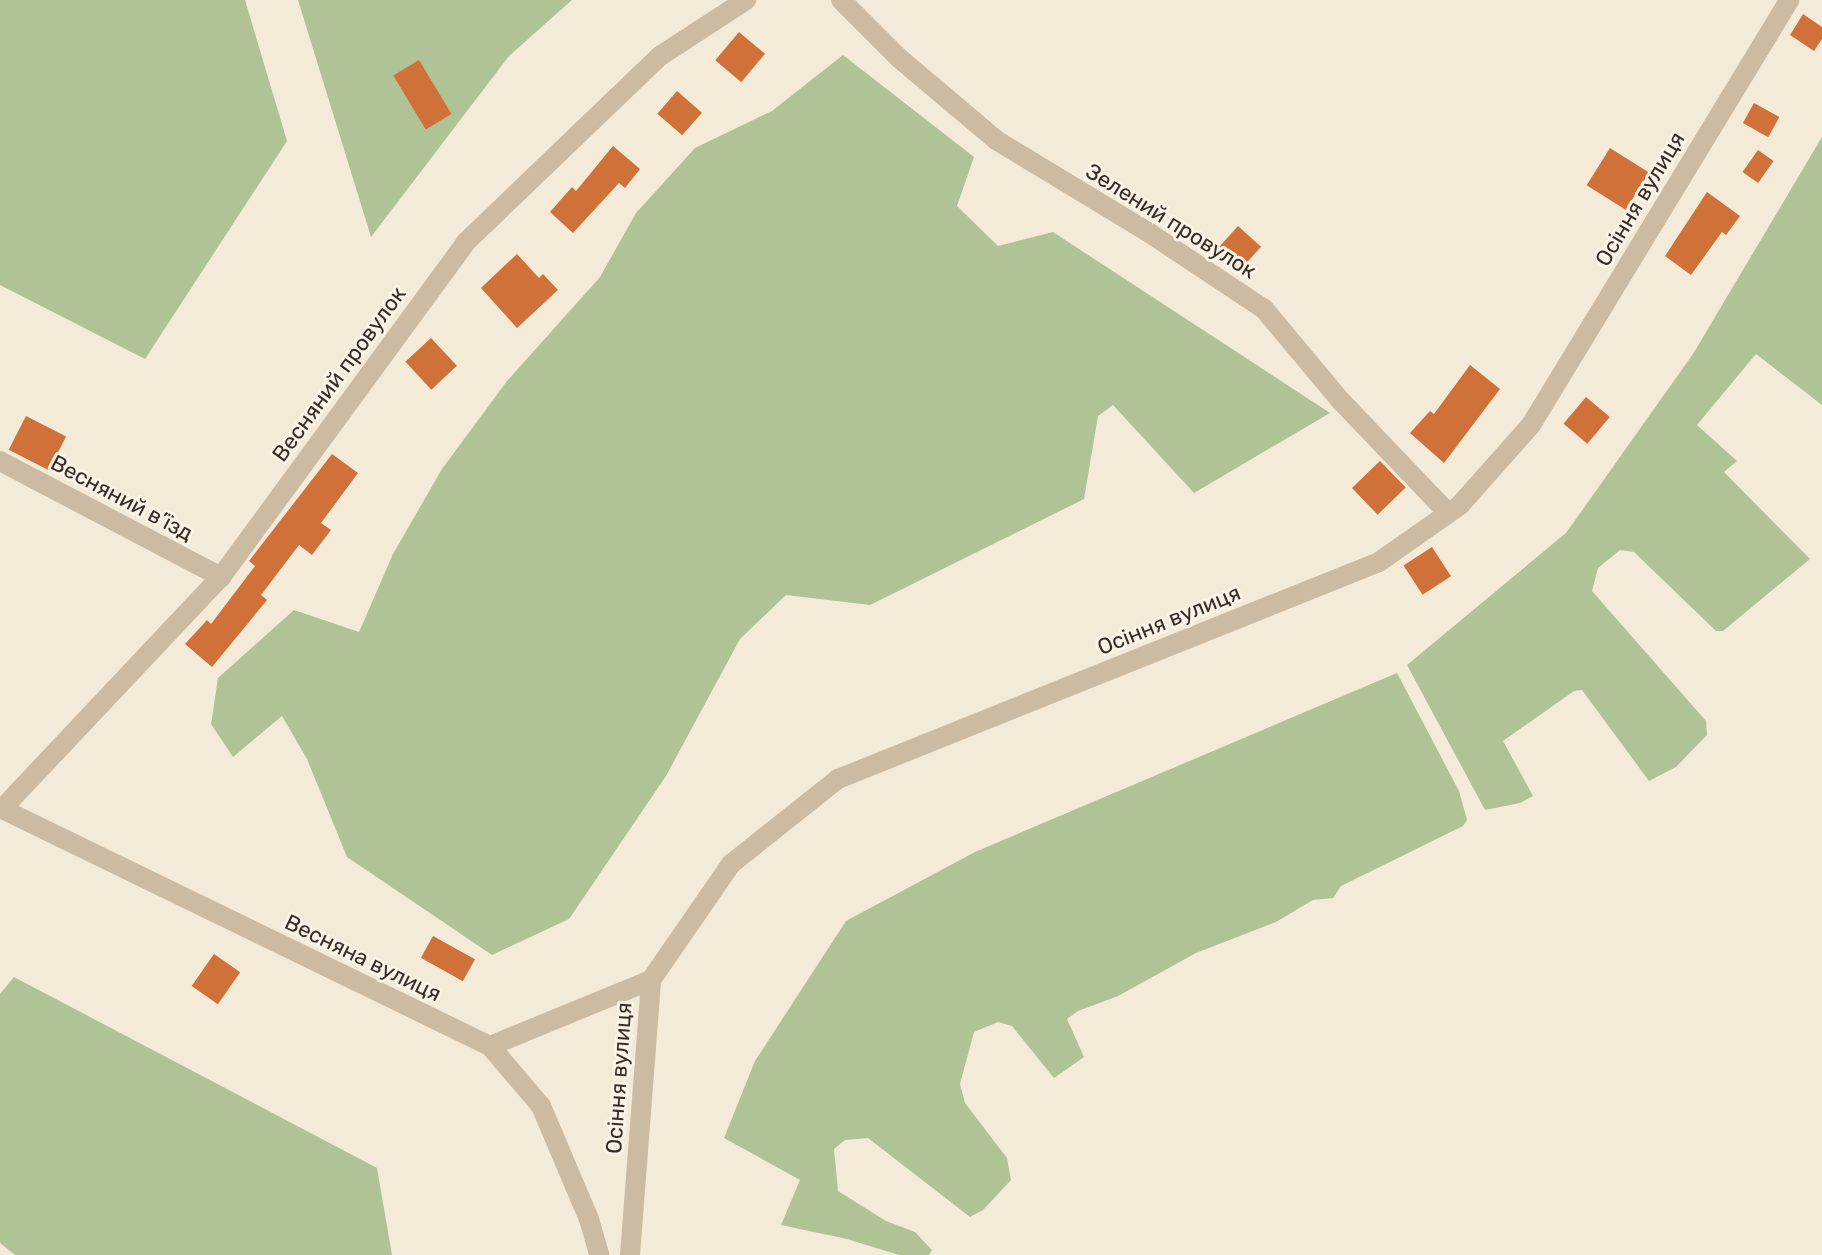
<!DOCTYPE html>
<meta charset="utf-8">
<style>
body{margin:0}
#map{position:relative;width:1822px;height:1255px;overflow:hidden;background:#f3ead8;font-family:Rubik,sans-serif}
div>[style]{position:absolute}
.green>*{inset:0;background:#afc397}
.building>*{inset:0;background:#d07139;transform-origin:0 0}
.minor>*{height:20px;margin:-10px;padding:0 10px;transform-origin:10px;border-radius:10px;background:#ccbba3}
span{translate:-50% -50%;white-space:nowrap;text-align:center;line-height:1.15;-webkit-text-stroke:6px #fbf3e5;paint-order:stroke}
.street-label{font-size:22px;color:#372d26}
</style>
<div id="map">
<div class="green">
<div style="clip-path:polygon(0 0,245px 0,287px 141px,145px 359px,0 285px)"></div>
<div style="clip-path:polygon(298px 0,572px 0,509px 56px,371px 237px)"></div>
<div style="clip-path:polygon(843px 55px,974px 157px,957px 206px,998px 246px,1053px 232px,1330px 413px,1194px 493px,1113px 405px,1098px 416px,1084px 499px,870px 605px,786px 595px,740px 639px,666px 776px,569px 919px,492px 955px,347px 857px,307px 759px,282px 716px,233px 757px,211px 724px,218px 678px,294px 610px,359px 632px,393px 554px,442px 469px,507px 381px,600px 277px,636px 213px,695px 148px,772px 111px)"></div>
<div style="clip-path:polygon(1822px 137px,1822px 405px,1756px 354px,1697px 425px,1737px 461px,1724px 472px,1810px 559px,1723px 631px,1716px 631px,1634px 552px,1620px 550px,1598px 568px,1592px 591px,1706px 721px,1707px 735px,1676px 767px,1649px 781px,1582px 690px,1574px 691px,1503px 741px,1533px 796px,1520px 803px,1485px 810px,1407px 665px,1566px 533px,1693px 354px)"></div>
<div style="clip-path:polygon(1397px 673px,1459px 791px,1467px 820px,1463px 826px,1341px 886px,1333px 898px,1313px 900px,1276px 922px,1196px 953px,1118px 996px,1078px 1011px,1067px 1019px,1084px 1057px,1054px 1078px,1012px 1026px,998px 1022px,974px 1032px,960px 1084px,965px 1103px,1007px 1158px,1011px 1180px,983px 1210px,970px 1217px,868px 1138px,845px 1140px,834px 1149px,838px 1191px,886px 1221px,915px 1232px,932px 1250px,929px 1255px,899px 1255px,847px 1239px,781px 1225px,800px 1180px,724px 1138px,755px 1061px,846px 921px,975px 852px)"></div>
<div style="clip-path:polygon(14px 977px,377px 1168px,392px 1255px,15px 1255px,0 1243px,0 994px)"></div>
</div>
<div class="building">
<div style="clip-path:polygon(1803px 14px,1822px 27px,1822px 39px,1814px 51px,1790px 35px)"></div>
<div style="left:739px;top:32px;width:34px;height:37px;rotate:40deg"></div>
<div style="left:419px;top:60px;width:63px;height:30px;rotate:59deg"></div>
<div style="left:677px;top:91px;width:33px;height:30px;rotate:41deg"></div>
<div style="left:1754px;top:103px;width:29px;height:23px;rotate:29deg"></div>
<div style="clip-path:polygon(613px 146px,640px 169px,625px 188px,619px 183px,573px 233px,550px 212px,572px 187px,576px 191px)"></div>
<div style="left:1610px;top:148px;width:46px;height:44px;rotate:32deg"></div>
<div style="left:1758px;top:150px;width:19px;height:27px;rotate:35deg"></div>
<div style="clip-path:polygon(1707px 192px,1740px 216px,1726px 235px,1722px 232px,1691px 275px,1665px 256px)"></div>
<div style="left:1238px;top:226px;width:31px;height:32px;rotate:42deg"></div>
<div style="clip-path:polygon(517px 254px,539px 278px,543px 274px,558px 290px,517px 328px,481px 288px)"></div>
<div style="left:431px;top:338px;width:38px;height:35px;rotate:47deg"></div>
<div style="clip-path:polygon(1470px 365px,1500px 389px,1444px 463px,1410px 433px,1430px 411px,1434px 414px)"></div>
<div style="left:1586px;top:397px;width:31px;height:35px;rotate:40deg"></div>
<div style="left:26px;top:416px;width:45px;height:38px;rotate:27deg"></div>
<div style="clip-path:polygon(332px 454px,358px 473px,321px 523px,331px 530px,312px 555px,299px 545px,261px 595px,267px 600px,212px 667px,185px 644px,207px 620px,211px 624px,255px 566px,249px 561px)"></div>
<div style="left:1380px;top:461px;width:37px;height:39px;rotate:46deg"></div>
<div style="left:1432px;top:547px;width:35px;height:34px;rotate:57deg"></div>
<div style="left:433px;top:936px;width:48px;height:25px;rotate:29deg"></div>
<div style="left:214px;top:954px;width:32px;height:39px;rotate:35deg"></div>
</div>
<div class="minor">
<div style="left:841px;top:0;width:82px;rotate:45deg"></div>
<div style="left:899px;top:58px;width:127px;rotate:40.2deg"></div>
<div style="left:996px;top:140px;width:178px;rotate:31.2deg"></div>
<div style="left:1148px;top:232px;width:139px;rotate:33.6deg"></div>
<div style="left:1264px;top:309px;width:120px;rotate:50.1deg"></div>
<div style="left:1341px;top:401px;width:155px;rotate:46.3deg"></div>
<div style="left:0;top:461px;width:250px;rotate:27.7deg"></div>
<div style="left:0;top:808px;width:545px;rotate:25.91deg"></div>
<div style="left:490px;top:1046px;width:79px;rotate:49.6deg"></div>
<div style="left:541px;top:1106px;width:123px;rotate:67deg"></div>
<div style="left:589px;top:1219px;width:37px;rotate:74deg"></div>
<div style="left:2px;top:809px;width:319px;rotate:-46.7deg"></div>
<div style="left:221px;top:577px;width:415px;rotate:-53.8deg"></div>
<div style="left:466px;top:242px;width:269px;rotate:-43.8deg"></div>
<div style="left:660px;top:56px;width:103px;rotate:-33.1deg"></div>
<div style="left:490px;top:1046px;width:174px;rotate:-22.3deg"></div>
<div style="left:630px;top:1255px;width:276px;rotate:-85.6deg"></div>
<div style="left:651px;top:980px;width:141px;rotate:-55.4deg"></div>
<div style="left:731px;top:864px;width:137px;rotate:-38.5deg"></div>
<div style="left:838px;top:779px;width:583px;rotate:-21.86deg"></div>
<div style="left:1379px;top:562px;width:99px;rotate:-35.1deg"></div>
<div style="left:1460px;top:505px;width:107px;rotate:-48.4deg"></div>
<div style="left:1531px;top:425px;width:497px;rotate:-58.7deg"></div>
</div>
<div class="street-label">
<span style="left:1640px;top:199px;rotate:-59deg">Осіння вулиця</span>
<span style="left:1171px;top:221px;rotate:32deg">Зелений провулок</span>
<span style="left:339px;top:374px;rotate:-54deg">Весняний провулок</span>
<span style="left:122px;top:498px;rotate:28deg">Весняний в’їзд</span>
<span style="left:1169px;top:620px;rotate:-22deg">Осіння вулиця</span>
<span style="left:363px;top:958px;rotate:26deg">Весняна вулиця</span>
<span style="left:619px;top:1078px;rotate:-86deg">Осіння вулиця</span>
</div>
</div>
